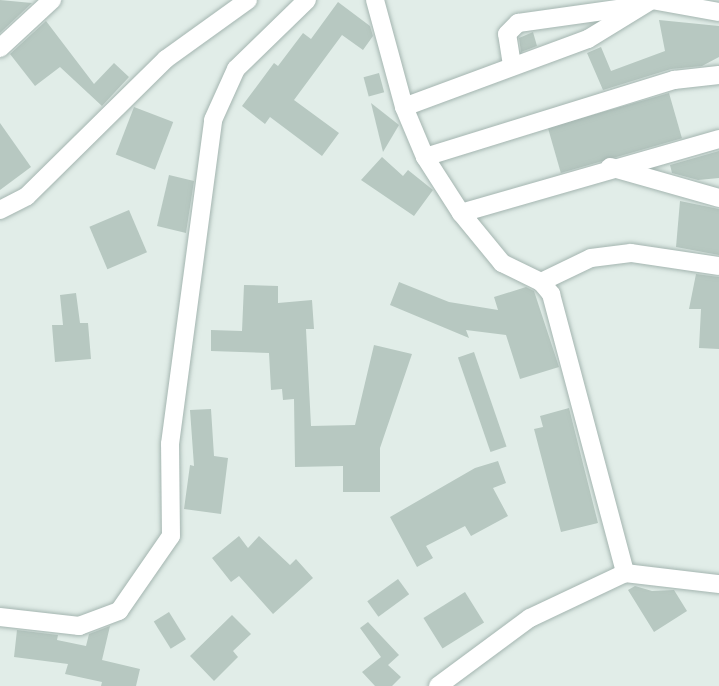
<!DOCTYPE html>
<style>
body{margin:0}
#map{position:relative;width:719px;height:686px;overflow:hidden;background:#e1ede8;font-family:"DM Sans",sans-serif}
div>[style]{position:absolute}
.building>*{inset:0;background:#b7c8c1;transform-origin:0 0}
.roads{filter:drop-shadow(0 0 2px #a4b5b0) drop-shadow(0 0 2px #a4b5b0)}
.minor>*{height:18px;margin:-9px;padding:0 9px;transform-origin:9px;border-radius:9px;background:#fff}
span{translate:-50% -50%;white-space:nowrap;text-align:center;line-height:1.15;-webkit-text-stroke:4.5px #f2f9f6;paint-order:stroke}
</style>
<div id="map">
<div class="building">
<div style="clip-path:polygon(0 0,32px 3px,0 33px)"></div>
<div style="clip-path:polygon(338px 2px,370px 26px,373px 36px,363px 50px,342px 35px,294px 100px,339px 133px,322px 156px,270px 117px,265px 124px,242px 106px,274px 63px,278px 66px,303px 33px,311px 39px)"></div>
<div style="clip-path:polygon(659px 20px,719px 26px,719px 57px,702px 66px,671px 69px,603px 90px,587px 53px,601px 47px,611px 71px,665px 51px)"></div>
<div style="clip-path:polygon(46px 21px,94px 84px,114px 63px,129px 77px,102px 106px,60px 67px,35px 86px,10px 54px)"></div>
<div style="clip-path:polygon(533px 32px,537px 46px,521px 52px,519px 38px)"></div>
<div style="left:379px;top:73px;width:20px;height:16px;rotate:75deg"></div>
<div style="left:669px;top:93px;width:47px;height:126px;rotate:74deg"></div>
<div style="clip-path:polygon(371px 103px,399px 125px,383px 152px)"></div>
<div style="left:134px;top:107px;width:42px;height:51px;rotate:21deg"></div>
<div style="clip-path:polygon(0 123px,31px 167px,0 190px)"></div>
<div style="clip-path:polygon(719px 151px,719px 178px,698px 180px,672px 173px,670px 165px)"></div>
<div style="clip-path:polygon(382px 157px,403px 176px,408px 170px,433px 190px,414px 216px,361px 180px)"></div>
<div style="clip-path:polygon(169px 175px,194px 181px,186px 233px,157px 226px)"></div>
<div style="clip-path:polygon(680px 201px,719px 209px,719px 255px,676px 247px)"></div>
<div style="left:129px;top:210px;width:46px;height:43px;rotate:67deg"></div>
<div style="clip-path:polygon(696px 274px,719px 277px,719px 349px,699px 348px,701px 309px,689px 309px)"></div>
<div style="clip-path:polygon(399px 282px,449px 302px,498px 310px,494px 297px,526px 287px,534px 291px,559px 367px,520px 379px,506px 335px,466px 330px,469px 338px,390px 305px)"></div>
<div style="clip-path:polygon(244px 285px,278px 286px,278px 303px,312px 300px,314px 329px,306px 329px,311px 426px,355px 425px,374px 345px,412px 354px,380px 448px,380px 492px,343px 492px,343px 466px,295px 467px,294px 399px,283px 400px,282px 389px,271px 390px,269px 353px,211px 351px,211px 330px,242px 331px)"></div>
<div style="clip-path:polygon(76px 293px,80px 323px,88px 323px,91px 359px,55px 362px,52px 325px,63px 325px,60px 295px)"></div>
<div style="left:474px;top:352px;width:100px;height:17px;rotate:71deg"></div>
<div style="clip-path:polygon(569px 408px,598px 523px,561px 532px,534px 429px,543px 427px,540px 416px)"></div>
<div style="clip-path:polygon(211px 409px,214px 456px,228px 458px,221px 514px,184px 509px,190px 465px,194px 466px,190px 410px)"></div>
<div style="clip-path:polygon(498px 461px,506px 483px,493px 488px,508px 516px,471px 536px,465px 526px,426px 546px,433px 558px,417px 567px,390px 517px,475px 468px)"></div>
<div style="clip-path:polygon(239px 536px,248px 548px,259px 536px,290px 565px,296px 559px,313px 578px,273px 614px,239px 576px,231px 582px,212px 558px)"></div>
<div style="left:398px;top:579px;width:19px;height:38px;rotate:54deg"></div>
<div style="clip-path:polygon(635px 586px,652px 591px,674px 590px,687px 611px,654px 632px,628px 590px)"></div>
<div style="left:465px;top:592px;width:36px;height:49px;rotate:58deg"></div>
<div style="left:169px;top:612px;width:32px;height:18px;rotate:58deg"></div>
<div style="clip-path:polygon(232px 615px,251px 634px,233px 651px,238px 657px,214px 681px,190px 656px)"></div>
<div style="clip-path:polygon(368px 622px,399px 655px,388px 665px,401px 677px,392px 686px,375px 686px,362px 672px,381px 657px,360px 628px)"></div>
<div style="clip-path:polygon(110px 626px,102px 660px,140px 669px,136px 686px,101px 686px,102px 682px,65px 674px,68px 664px,14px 657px,17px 630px,58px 635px,57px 640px,86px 646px,89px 634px)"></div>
</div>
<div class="roads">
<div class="minor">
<div style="left:375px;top:0;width:111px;rotate:74.8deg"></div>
<div style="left:404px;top:107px;width:54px;rotate:67.2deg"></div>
<div style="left:425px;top:157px;width:67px;rotate:57.3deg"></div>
<div style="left:461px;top:213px;width:65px;rotate:50.6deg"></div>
<div style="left:502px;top:263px;width:43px;rotate:26deg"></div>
<div style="left:541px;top:282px;width:16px;rotate:50deg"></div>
<div style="left:551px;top:294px;width:289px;rotate:75.1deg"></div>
<div style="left:652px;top:0;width:68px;rotate:10.2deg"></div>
<div style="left:0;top:48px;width:71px;rotate:-42.7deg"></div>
<div style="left:512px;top:65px;width:31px;rotate:-99deg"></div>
<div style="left:507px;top:34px;width:16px;rotate:-45deg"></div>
<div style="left:518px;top:23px;width:122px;rotate:-8deg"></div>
<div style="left:404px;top:107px;width:196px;rotate:-20.3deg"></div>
<div style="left:588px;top:39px;width:75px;rotate:-31.4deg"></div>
<div style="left:425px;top:157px;width:261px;rotate:-17.2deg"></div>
<div style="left:674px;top:80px;width:45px;rotate:-6.3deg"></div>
<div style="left:610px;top:167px;width:113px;rotate:15.9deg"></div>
<div style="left:0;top:210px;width:30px;rotate:-27deg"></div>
<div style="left:27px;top:196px;width:195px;rotate:-44.6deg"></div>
<div style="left:166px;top:59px;width:101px;rotate:-35.7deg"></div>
<div style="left:461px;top:213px;width:268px;rotate:-16deg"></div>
<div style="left:541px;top:282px;width:55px;rotate:-25.6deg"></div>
<div style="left:591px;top:258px;width:40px;rotate:-7.1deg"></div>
<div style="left:631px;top:253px;width:89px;rotate:8.4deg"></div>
<div style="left:0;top:617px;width:80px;rotate:6.5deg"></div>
<div style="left:79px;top:626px;width:43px;rotate:-20.6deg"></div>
<div style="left:119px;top:611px;width:91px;rotate:-55.3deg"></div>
<div style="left:171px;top:536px;width:92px;rotate:-90.6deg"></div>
<div style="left:170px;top:444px;width:327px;rotate:-82.4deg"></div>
<div style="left:213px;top:120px;width:56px;rotate:-65.7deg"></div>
<div style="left:236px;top:69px;width:99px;rotate:-44.2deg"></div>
<div style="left:438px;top:686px;width:114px;rotate:-36.5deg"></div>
<div style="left:530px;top:618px;width:105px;rotate:-25.3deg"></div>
<div style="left:625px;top:573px;width:95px;rotate:6.7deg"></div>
</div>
</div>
</div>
